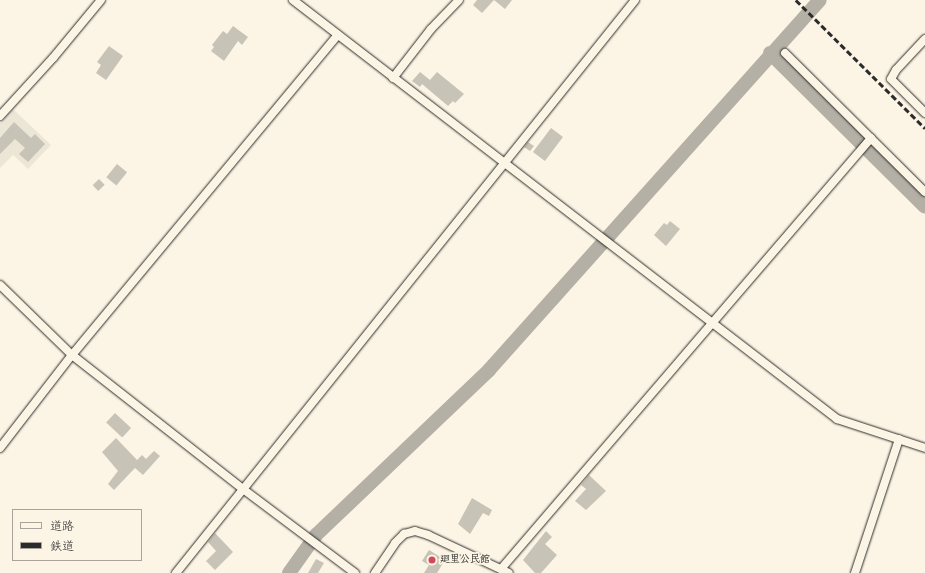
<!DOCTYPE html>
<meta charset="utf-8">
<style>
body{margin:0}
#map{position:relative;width:925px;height:573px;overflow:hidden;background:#fcf5e5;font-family:Pangolin,"Klee One",sans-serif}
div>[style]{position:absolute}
.built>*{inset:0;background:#ece6d7}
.river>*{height:14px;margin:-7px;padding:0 7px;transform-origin:7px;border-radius:7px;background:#b4b0a5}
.building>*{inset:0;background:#c8c3b7;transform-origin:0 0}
.roads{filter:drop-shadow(0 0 1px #2b2b2b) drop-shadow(0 0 1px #2b2b2b)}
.minor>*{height:8px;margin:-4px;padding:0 4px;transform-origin:4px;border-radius:4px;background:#fcf5e5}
.rail>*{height:2.5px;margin-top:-1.25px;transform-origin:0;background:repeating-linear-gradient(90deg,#2b2b2b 0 6px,transparent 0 9px)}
.dots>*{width:11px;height:11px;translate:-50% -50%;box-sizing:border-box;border:2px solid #fcf5e5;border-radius:50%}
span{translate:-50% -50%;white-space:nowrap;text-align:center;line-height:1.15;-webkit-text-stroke:3.5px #fcf5e5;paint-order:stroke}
.poi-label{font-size:10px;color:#2b2b2b;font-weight:700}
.left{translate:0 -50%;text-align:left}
.legend{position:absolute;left:12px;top:509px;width:130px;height:52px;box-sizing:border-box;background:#fcf5e5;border:1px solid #a8a49b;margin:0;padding:5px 7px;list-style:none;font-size:12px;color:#2b2b2b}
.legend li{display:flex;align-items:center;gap:8px;height:20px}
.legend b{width:20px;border:1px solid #a8a49b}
</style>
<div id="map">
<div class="built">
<div style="clip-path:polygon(13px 109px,51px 145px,28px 169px,13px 155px,0 168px,0 123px)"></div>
</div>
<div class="river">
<div style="left:770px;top:53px;width:218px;rotate:44.8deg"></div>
<div style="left:289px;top:573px;width:47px;rotate:-54.6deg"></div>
<div style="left:316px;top:535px;width:239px;rotate:-43.6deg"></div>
<div style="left:489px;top:370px;width:496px;rotate:-48.2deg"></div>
</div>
<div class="building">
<div style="clip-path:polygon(477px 0,494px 0,482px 13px,473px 5px)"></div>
<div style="clip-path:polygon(494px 0,512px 0,505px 9px)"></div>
<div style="clip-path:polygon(233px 26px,248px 37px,242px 45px,238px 41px,224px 61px,211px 51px,214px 47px,212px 45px,223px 31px,227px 34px)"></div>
<div style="clip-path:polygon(109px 46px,123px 56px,106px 80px,96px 73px,101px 65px,97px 62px)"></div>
<div style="clip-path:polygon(420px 72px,430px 80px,437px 72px,464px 94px,455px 103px,453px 101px,448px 106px,422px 84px,420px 87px,412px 81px)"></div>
<div style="clip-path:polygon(14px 122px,31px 138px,35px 134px,45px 144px,28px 162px,19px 154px,25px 148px,15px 139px,0 154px,0 138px)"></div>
<div style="left:551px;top:128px;width:15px;height:30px;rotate:37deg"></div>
<div style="clip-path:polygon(528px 142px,534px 146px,530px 151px,524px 147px)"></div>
<div style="left:117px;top:164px;width:13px;height:17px;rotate:39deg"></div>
<div style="left:99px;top:179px;width:8px;height:9px;rotate:45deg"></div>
<div style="clip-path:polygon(670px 221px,680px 229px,666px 246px,654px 235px,664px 223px,667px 225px)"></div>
<div style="left:115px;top:413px;width:22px;height:13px;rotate:43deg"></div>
<div style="clip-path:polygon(116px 438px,137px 460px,142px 455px,146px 459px,154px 451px,160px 456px,143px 475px,135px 468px,114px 490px,108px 484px,118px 471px,102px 452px)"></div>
<div style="clip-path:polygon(589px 475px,606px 491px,586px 510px,575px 501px,586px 489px,581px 485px)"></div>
<div style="clip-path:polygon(472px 498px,492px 510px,489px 516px,483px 513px,470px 534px,458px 524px)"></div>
<div style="clip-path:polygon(546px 531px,552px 537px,545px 544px,557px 555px,541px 573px,535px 573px,523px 560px)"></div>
<div style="clip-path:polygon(215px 533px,233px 552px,215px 570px,206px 561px,216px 551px,208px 542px)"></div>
<div style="clip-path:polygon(429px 550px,445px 560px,437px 573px,424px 573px,429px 565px,422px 561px)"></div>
<div style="clip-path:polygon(316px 559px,324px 563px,318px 573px,308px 573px)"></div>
</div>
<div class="roads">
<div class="minor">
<div style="left:293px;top:0;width:687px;rotate:37.6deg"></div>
<div style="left:837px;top:419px;width:93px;rotate:18.2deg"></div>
<div style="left:925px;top:39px;width:42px;rotate:133.1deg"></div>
<div style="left:896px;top:70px;width:10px;rotate:119deg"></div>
<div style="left:891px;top:79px;width:48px;rotate:45deg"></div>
<div style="left:785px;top:53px;width:197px;rotate:44.8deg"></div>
<div style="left:393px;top:78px;width:62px;rotate:-52.2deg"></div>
<div style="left:431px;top:29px;width:40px;rotate:-46deg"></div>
<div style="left:0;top:116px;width:79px;rotate:-47.6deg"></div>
<div style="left:53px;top:58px;width:75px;rotate:-50.4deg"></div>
<div style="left:0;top:285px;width:100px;rotate:44.2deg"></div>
<div style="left:72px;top:355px;width:217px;rotate:38.1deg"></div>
<div style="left:243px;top:489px;width:140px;rotate:36.9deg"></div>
<div style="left:0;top:448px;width:118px;rotate:-52.3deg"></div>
<div style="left:72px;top:355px;width:416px;rotate:-50.3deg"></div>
<div style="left:501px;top:569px;width:568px;rotate:-49.35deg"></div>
<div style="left:176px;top:573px;width:734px;rotate:-51.3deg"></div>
<div style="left:375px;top:573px;width:36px;rotate:-56deg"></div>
<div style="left:395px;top:543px;width:13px;rotate:-45deg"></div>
<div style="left:404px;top:534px;width:11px;rotate:-15deg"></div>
<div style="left:415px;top:531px;width:14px;rotate:17deg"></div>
<div style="left:428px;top:535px;width:89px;rotate:25.1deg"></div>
<div style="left:855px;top:573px;width:141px;rotate:-71.8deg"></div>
</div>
</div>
<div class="rail">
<div style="left:796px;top:0;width:182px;rotate:44.8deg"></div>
</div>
<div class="dots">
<div style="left:432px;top:560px;background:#d1495b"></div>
</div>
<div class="poi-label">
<span class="left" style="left:440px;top:560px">廻里公民館</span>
</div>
<ul class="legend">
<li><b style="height:5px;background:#fcf5e5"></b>道路</li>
<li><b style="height:5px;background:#2b2b2b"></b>鉄道</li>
</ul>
</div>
